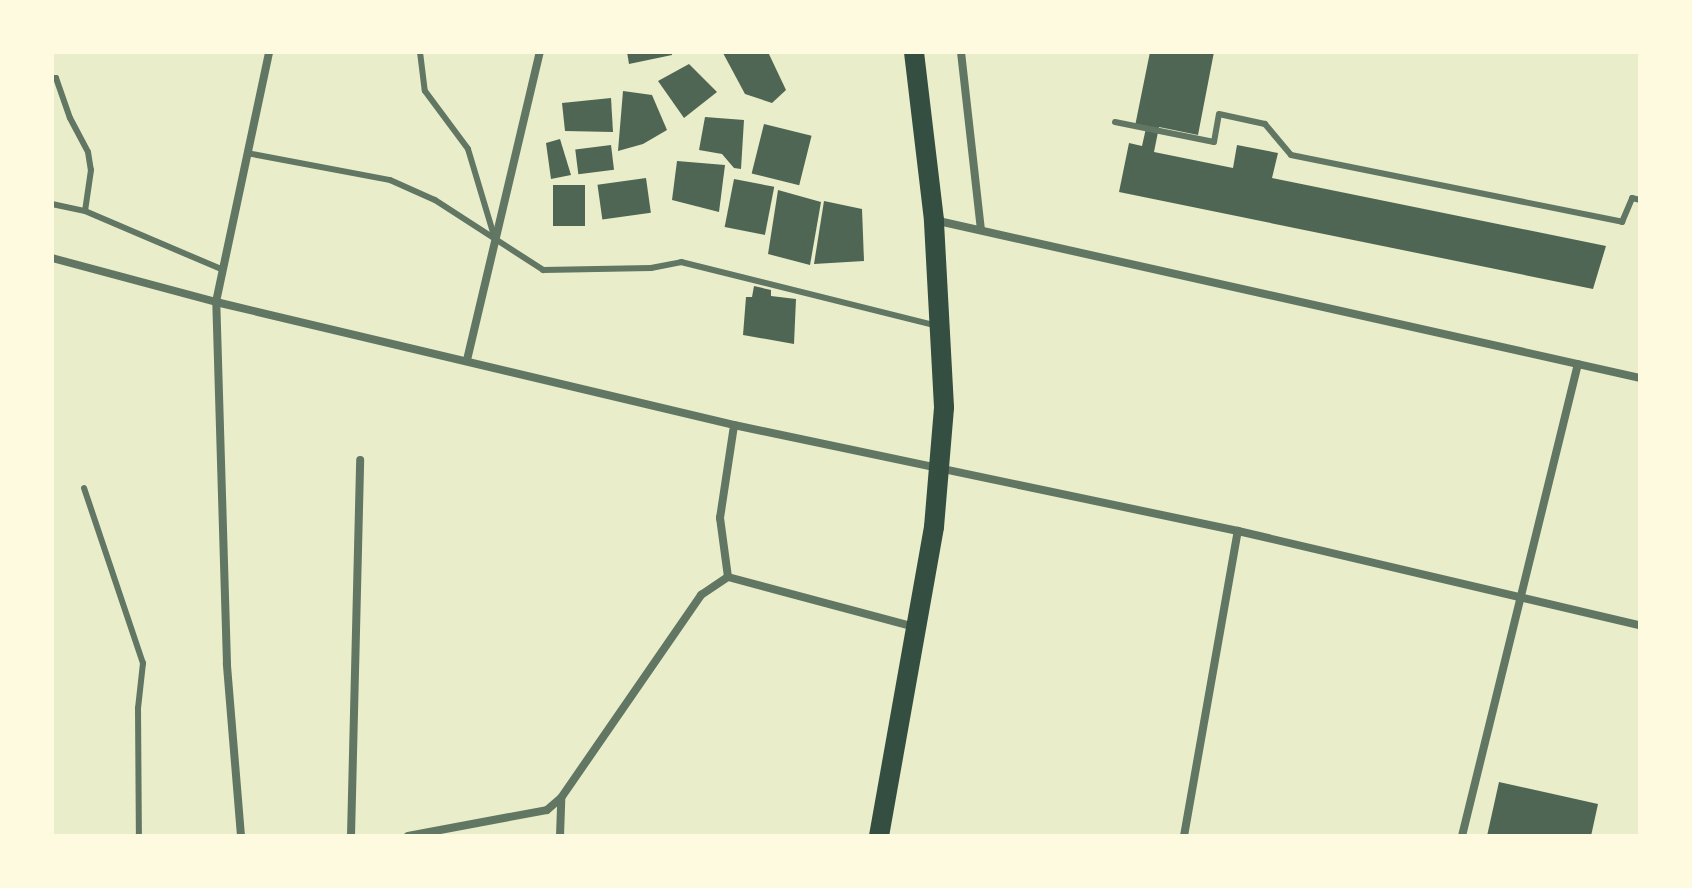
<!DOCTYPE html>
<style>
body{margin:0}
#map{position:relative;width:1692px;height:888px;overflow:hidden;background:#e9edc9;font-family:"Work Sans",sans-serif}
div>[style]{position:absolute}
.building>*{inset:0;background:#4f6655;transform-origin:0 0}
.service>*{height:6px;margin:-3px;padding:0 3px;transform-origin:3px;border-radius:3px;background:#617663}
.minor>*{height:8px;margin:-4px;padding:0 4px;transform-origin:4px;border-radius:4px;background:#617663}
.primary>*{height:20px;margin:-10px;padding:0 10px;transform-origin:10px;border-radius:10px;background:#344e41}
span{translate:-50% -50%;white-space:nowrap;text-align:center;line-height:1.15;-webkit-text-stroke:6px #fefae0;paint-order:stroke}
.frame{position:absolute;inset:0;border:54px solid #fefae0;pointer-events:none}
</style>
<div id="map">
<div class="building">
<div style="clip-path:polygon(627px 52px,672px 52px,672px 55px,629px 64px)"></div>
<div style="clip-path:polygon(768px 52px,786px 90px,772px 103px,745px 94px,723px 53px)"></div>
<div style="clip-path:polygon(1150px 52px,1214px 52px,1198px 135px,1159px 127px,1154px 152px,1233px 168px,1237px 145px,1278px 153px,1272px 178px,1606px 246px,1593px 289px,1119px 192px,1129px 143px,1142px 146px,1146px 128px,1135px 126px)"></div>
<div style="clip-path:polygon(689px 64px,717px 92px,684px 118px,658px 81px)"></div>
<div style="clip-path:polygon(623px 91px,652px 95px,667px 130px,643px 144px,618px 151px)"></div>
<div style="clip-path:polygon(611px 98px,613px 132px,565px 131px,562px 103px)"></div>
<div style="clip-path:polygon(705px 117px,744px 120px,741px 169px,734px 168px,722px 154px,699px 150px)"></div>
<div style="left:764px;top:124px;width:49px;height:51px;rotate:14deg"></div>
<div style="clip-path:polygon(560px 139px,571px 175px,551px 179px,546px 143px)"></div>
<div style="left:611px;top:145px;width:25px;height:36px;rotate:83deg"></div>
<div style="clip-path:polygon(677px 161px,725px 165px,719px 212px,672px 200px)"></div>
<div style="left:646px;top:178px;width:35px;height:49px;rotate:82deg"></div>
<div style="left:734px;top:179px;width:41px;height:49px;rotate:11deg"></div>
<div style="left:585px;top:185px;width:41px;height:32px;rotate:90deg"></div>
<div style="clip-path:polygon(778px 190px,821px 202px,810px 265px,768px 254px)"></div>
<div style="clip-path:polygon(824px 201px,862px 209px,864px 261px,814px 264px)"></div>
<div style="clip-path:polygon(754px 286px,771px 290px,771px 296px,796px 299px,794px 344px,743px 335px,746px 297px,752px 297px)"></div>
<div style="clip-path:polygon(1499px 782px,1598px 804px,1591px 836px,1487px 836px)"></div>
</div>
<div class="service">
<div style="left:420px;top:52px;width:39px;rotate:83deg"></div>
<div style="left:425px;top:91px;width:72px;rotate:53.4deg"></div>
<div style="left:468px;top:149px;width:94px;rotate:73.3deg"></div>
<div style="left:52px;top:78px;width:4px"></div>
<div style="left:56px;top:78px;width:42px;rotate:70.7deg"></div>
<div style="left:70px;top:118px;width:38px;rotate:62deg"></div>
<div style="left:88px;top:152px;width:18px;rotate:81deg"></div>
<div style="left:91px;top:170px;width:41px;rotate:98.3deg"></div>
<div style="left:1115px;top:122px;width:101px;rotate:11.4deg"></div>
<div style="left:1214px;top:142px;width:28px;rotate:-80deg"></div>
<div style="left:1219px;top:114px;width:47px;rotate:12.3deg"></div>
<div style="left:1265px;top:124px;width:40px;rotate:50deg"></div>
<div style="left:1291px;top:155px;width:338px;rotate:11.4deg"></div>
<div style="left:1622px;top:222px;width:26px;rotate:-67deg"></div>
<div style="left:1632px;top:198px;width:8px;rotate:14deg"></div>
<div style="left:247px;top:153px;width:146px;rotate:10.7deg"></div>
<div style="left:390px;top:180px;width:49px;rotate:24deg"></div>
<div style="left:435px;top:200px;width:129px;rotate:32.9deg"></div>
<div style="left:543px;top:270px;width:108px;rotate:-1.1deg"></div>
<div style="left:651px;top:268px;width:31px;rotate:-11deg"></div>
<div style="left:681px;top:262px;width:261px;rotate:14deg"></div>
<div style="left:52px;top:204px;width:34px;rotate:12deg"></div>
<div style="left:85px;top:211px;width:150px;rotate:23.1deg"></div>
<div style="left:84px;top:488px;width:185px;rotate:71.4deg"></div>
<div style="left:143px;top:663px;width:45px;rotate:96.3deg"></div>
<div style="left:138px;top:708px;width:128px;rotate:89.6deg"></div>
</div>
<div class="minor">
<div style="left:961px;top:52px;width:179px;rotate:83.6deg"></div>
<div style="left:934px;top:220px;width:723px;rotate:12.61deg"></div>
<div style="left:52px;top:258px;width:170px;rotate:15deg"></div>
<div style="left:216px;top:302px;width:532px;rotate:13.36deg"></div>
<div style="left:734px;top:425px;width:515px;rotate:11.88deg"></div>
<div style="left:1238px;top:531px;width:413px;rotate:13.2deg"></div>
<div style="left:467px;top:360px;width:317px;rotate:-76.7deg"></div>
<div style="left:728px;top:577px;width:60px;rotate:-97.7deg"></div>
<div style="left:720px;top:518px;width:94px;rotate:-81.4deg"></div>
<div style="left:241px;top:836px;width:173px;rotate:-94.7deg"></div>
<div style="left:227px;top:664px;width:362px;rotate:-91.7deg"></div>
<div style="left:216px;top:302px;width:256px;rotate:-78deg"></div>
<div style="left:351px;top:836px;width:376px;rotate:-88.6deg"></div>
<div style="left:408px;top:836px;width:141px;rotate:-10.6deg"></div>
<div style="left:547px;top:810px;width:18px;rotate:-41deg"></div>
<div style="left:561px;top:798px;width:247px;rotate:-55.4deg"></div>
<div style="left:701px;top:595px;width:32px;rotate:-34deg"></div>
<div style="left:728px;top:577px;width:193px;rotate:15deg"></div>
<div style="left:560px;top:836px;width:38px;rotate:-88deg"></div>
<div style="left:1184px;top:836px;width:310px;rotate:-80deg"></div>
<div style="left:1462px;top:836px;width:486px;rotate:-76.2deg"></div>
</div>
<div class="primary">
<div style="left:879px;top:836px;width:314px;rotate:-79.9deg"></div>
<div style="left:934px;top:527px;width:120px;rotate:-85.2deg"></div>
<div style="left:944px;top:407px;width:187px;rotate:-93.1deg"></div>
<div style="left:934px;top:220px;width:169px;rotate:-96.8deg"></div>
</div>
<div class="frame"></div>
</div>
